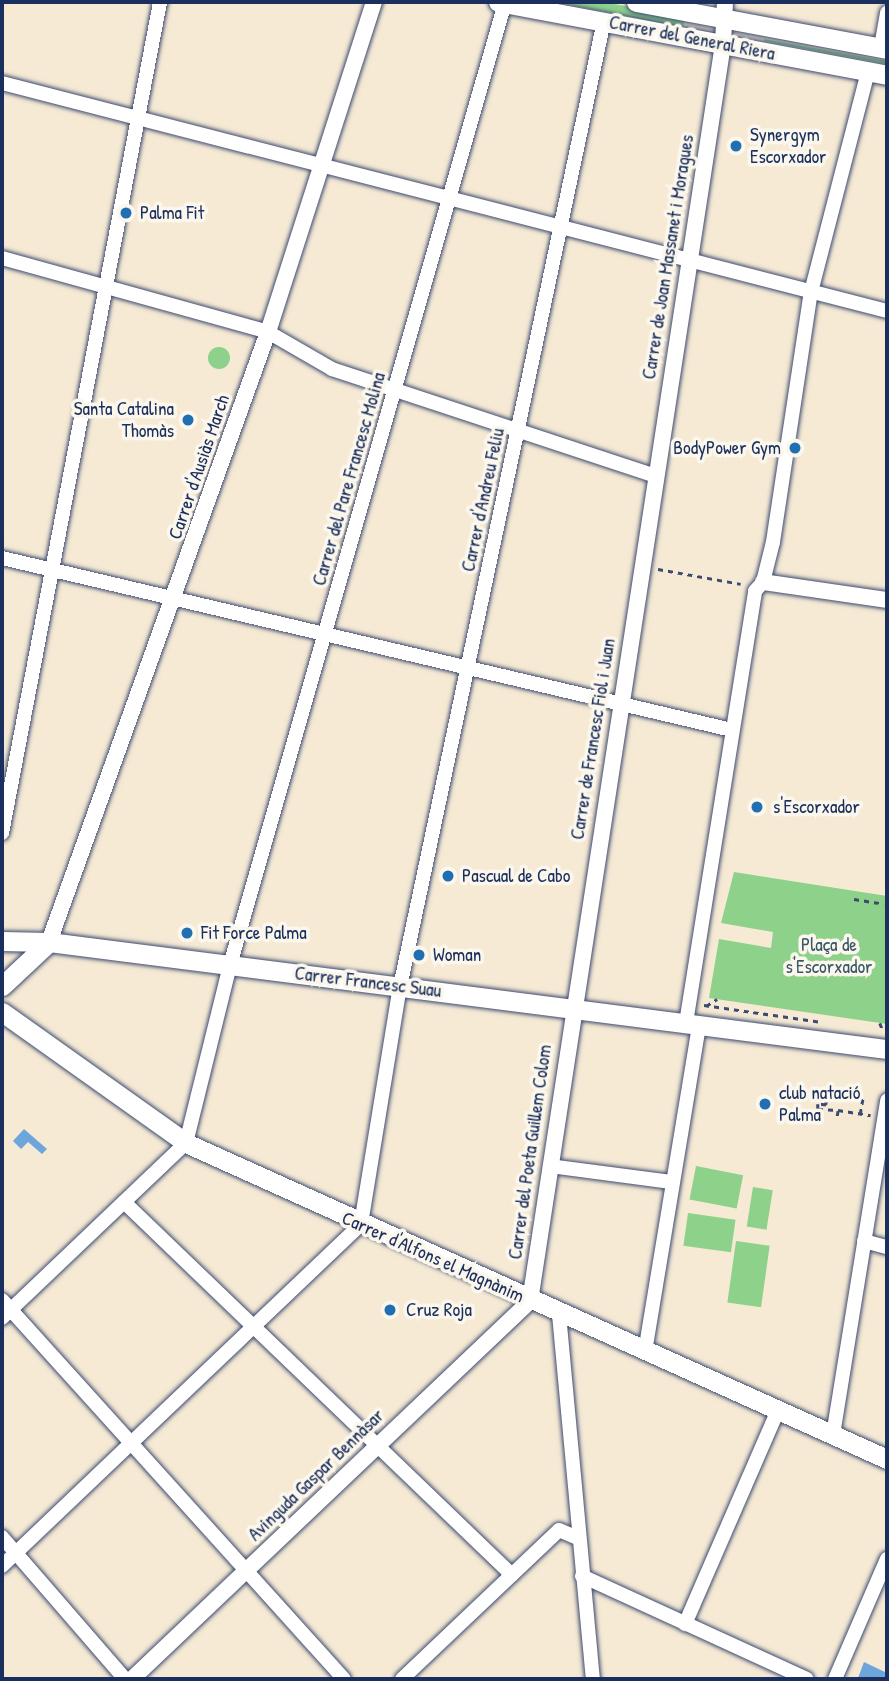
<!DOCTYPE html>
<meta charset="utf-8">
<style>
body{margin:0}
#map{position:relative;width:889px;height:1681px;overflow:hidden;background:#f6ead5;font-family:"Patrick Hand",sans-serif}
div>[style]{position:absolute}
.green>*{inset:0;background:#8dd18b;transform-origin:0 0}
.round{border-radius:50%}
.water>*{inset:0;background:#6da6dd}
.path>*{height:2.5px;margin-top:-1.25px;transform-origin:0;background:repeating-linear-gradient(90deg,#3c4b70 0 5px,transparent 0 10px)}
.roads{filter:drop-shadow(0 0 2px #3c4b70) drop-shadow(0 0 2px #3c4b70)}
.minor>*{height:14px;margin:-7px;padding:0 7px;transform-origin:7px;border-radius:7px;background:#fff}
.tertiary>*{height:16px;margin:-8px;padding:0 8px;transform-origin:8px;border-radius:8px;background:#fff}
.secondary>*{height:19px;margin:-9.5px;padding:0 9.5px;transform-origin:9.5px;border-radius:9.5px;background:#fff}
.dots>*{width:19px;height:19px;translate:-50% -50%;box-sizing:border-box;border:4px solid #fbf7ec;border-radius:50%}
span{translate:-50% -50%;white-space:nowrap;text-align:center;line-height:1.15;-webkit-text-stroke:7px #fbf7ec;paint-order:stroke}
.street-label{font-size:19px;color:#1b2f5e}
.poi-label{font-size:19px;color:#1b2f5e}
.left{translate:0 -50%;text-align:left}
.right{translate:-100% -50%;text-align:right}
.park-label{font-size:19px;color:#385869}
.frame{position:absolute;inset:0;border:4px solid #1b2f5e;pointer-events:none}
</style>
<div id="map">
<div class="green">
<div style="clip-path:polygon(554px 2px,603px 2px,685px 17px,683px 27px)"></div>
<div style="clip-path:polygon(764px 39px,887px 61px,887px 64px,764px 41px)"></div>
<div class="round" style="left:208px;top:347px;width:22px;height:22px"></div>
<div style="clip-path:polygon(734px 872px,887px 896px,887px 1024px,709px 998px,719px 939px,771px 948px,773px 932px,721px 923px)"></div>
<div style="left:696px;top:1166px;width:48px;height:34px;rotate:11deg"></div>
<div style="left:753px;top:1187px;width:20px;height:40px;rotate:9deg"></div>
<div style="left:688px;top:1213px;width:48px;height:33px;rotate:8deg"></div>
<div style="left:736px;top:1241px;width:34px;height:62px;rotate:8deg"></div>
</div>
<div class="water">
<div style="clip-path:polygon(24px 1129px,47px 1149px,42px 1154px,28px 1142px,21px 1149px,13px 1141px)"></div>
<div style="clip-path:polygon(864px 1662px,887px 1673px,887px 1679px,858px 1678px)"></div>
</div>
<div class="path">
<div style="left:658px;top:569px;width:84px;rotate:10.2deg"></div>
<div style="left:854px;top:899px;width:30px;rotate:9deg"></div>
<div style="left:704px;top:1005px;width:119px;rotate:8.2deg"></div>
<div style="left:706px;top:1006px;width:13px;rotate:-32deg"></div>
<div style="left:880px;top:1023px;width:9px;rotate:69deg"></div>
<div style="left:828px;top:1092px;width:13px;rotate:99deg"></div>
<div style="left:826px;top:1105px;width:8px;rotate:-173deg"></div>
<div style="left:818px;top:1104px;width:5px;rotate:90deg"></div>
<div style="left:818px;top:1109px;width:20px;rotate:3deg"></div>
<div style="left:860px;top:1114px;width:17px;rotate:-80deg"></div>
<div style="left:837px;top:1116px;width:6px;rotate:-81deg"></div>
<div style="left:838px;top:1110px;width:33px;rotate:9deg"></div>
</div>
<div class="roads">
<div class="minor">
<div style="left:881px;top:47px;width:35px;rotate:-80deg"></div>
<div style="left:2px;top:83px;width:914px;rotate:14.45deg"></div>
<div style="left:2px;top:258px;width:276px;rotate:15.5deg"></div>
<div style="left:268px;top:332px;width:74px;rotate:30deg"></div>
<div style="left:332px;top:369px;width:340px;rotate:18.3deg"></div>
<div style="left:2px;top:558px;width:750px;rotate:13.26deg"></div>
<div style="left:2px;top:833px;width:846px;rotate:-79.23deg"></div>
<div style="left:686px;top:1023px;width:437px;rotate:-80.9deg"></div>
<div style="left:755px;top:591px;width:12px;rotate:-48deg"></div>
<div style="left:763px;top:582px;width:41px;rotate:-76deg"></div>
<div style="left:773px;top:542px;width:253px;rotate:-81.4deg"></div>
<div style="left:811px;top:292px;width:227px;rotate:-75.5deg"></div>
<div style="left:550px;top:1166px;width:123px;rotate:7.5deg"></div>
<div style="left:124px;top:1202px;width:538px;rotate:43.87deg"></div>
<div style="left:864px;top:1241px;width:24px;rotate:15deg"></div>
<div style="left:2px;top:1300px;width:510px;rotate:47.94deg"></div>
<div style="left:559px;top:1314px;width:367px;rotate:84.7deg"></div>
<div style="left:2px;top:1318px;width:254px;rotate:-43.6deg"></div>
<div style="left:186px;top:1143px;width:183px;rotate:-76.1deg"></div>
<div style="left:230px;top:965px;width:1001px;rotate:-74.05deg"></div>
<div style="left:645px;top:1352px;width:331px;rotate:-80.6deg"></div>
<div style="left:833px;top:1435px;width:339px;rotate:-80.8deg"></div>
<div style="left:2px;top:1537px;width:188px;rotate:49.1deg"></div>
<div style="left:2px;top:1566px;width:496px;rotate:-43.6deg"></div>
<div style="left:361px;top:1224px;width:240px;rotate:-80.7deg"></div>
<div style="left:400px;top:987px;width:987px;rotate:-78.08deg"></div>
<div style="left:582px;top:1576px;width:247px;rotate:24.6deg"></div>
<div style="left:685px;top:1624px;width:233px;rotate:-66.5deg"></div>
<div style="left:402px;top:1679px;width:216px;rotate:-43.5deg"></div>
<div style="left:559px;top:1530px;width:21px;rotate:23deg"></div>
<div style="left:835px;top:1679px;width:131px;rotate:-66.6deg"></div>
</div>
<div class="tertiary">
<div style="left:763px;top:582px;width:125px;rotate:8.3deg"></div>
<div style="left:49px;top:942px;width:648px;rotate:-70.25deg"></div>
<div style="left:268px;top:332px;width:347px;rotate:-72.2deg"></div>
<div style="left:132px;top:1679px;width:549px;rotate:-43.52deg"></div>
<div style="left:530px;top:1301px;width:1272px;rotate:-81.27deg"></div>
<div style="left:723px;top:44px;width:42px;rotate:-87.3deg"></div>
</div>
<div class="secondary">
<div style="left:498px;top:2px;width:396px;rotate:10.6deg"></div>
<div style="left:636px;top:2px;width:255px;rotate:10.6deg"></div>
<div style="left:2px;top:941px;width:47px;rotate:1.2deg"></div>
<div style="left:49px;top:942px;width:845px;rotate:7.28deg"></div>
<div style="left:2px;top:986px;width:64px;rotate:-43.1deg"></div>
<div style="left:2px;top:1012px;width:226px;rotate:35.4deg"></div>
<div style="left:186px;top:1143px;width:769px;rotate:24.27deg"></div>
</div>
</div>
<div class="dots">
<div style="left:736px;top:146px;background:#1f6fb2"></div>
<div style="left:126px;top:213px;background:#1f6fb2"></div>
<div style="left:188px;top:420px;background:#1f6fb2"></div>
<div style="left:795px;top:448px;background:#1f6fb2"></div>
<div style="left:757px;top:807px;background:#1f6fb2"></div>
<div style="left:448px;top:876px;background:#1f6fb2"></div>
<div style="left:187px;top:933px;background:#1f6fb2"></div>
<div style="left:419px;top:955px;background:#1f6fb2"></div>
<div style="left:765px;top:1104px;background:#1f6fb2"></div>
<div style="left:390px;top:1310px;background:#1f6fb2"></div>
</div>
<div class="street-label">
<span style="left:692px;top:38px;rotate:11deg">Carrer del General Riera</span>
<span style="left:668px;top:257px;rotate:-81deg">Carrer de Joan Massanet i Moragues</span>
<span style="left:199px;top:467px;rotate:-71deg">Carrer d'Ausiàs March</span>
<span style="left:349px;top:479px;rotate:-74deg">Carrer del Pare Francesc Molina</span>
<span style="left:483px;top:500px;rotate:-78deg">Carrer d'Andreu Feliu</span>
<span style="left:593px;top:739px;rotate:-81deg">Carrer de Francesc Fiol i Juan</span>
<span style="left:368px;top:982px;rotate:7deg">Carrer Francesc Suau</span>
<span style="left:530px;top:1152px;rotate:-82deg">Carrer del Poeta Guillem Colom</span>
<span style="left:433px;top:1257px;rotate:24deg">Carrer d'Alfons el Magnànim</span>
<span style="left:316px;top:1475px;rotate:-44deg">Avinguda Gaspar Bennàsar</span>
</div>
<div class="poi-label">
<span class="left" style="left:750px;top:146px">Synergym<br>Escorxador</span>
<span class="left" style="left:140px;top:213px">Palma Fit</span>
<span class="right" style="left:174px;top:420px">Santa Catalina<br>Thomàs</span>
<span class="right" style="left:781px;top:448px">BodyPower Gym</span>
<span class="left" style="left:773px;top:807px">s'Escorxador</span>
<span class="left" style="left:462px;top:876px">Pascual de Cabo</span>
<span class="left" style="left:201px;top:933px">Fit Force Palma</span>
<span class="left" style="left:433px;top:955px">Woman</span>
<span class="left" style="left:779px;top:1104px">club natació<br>Palma</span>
<span class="left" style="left:406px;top:1310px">Cruz Roja</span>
</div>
<div class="park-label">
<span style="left:829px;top:956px">Plaça de<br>s'Escorxador</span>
</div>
<div class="frame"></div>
</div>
